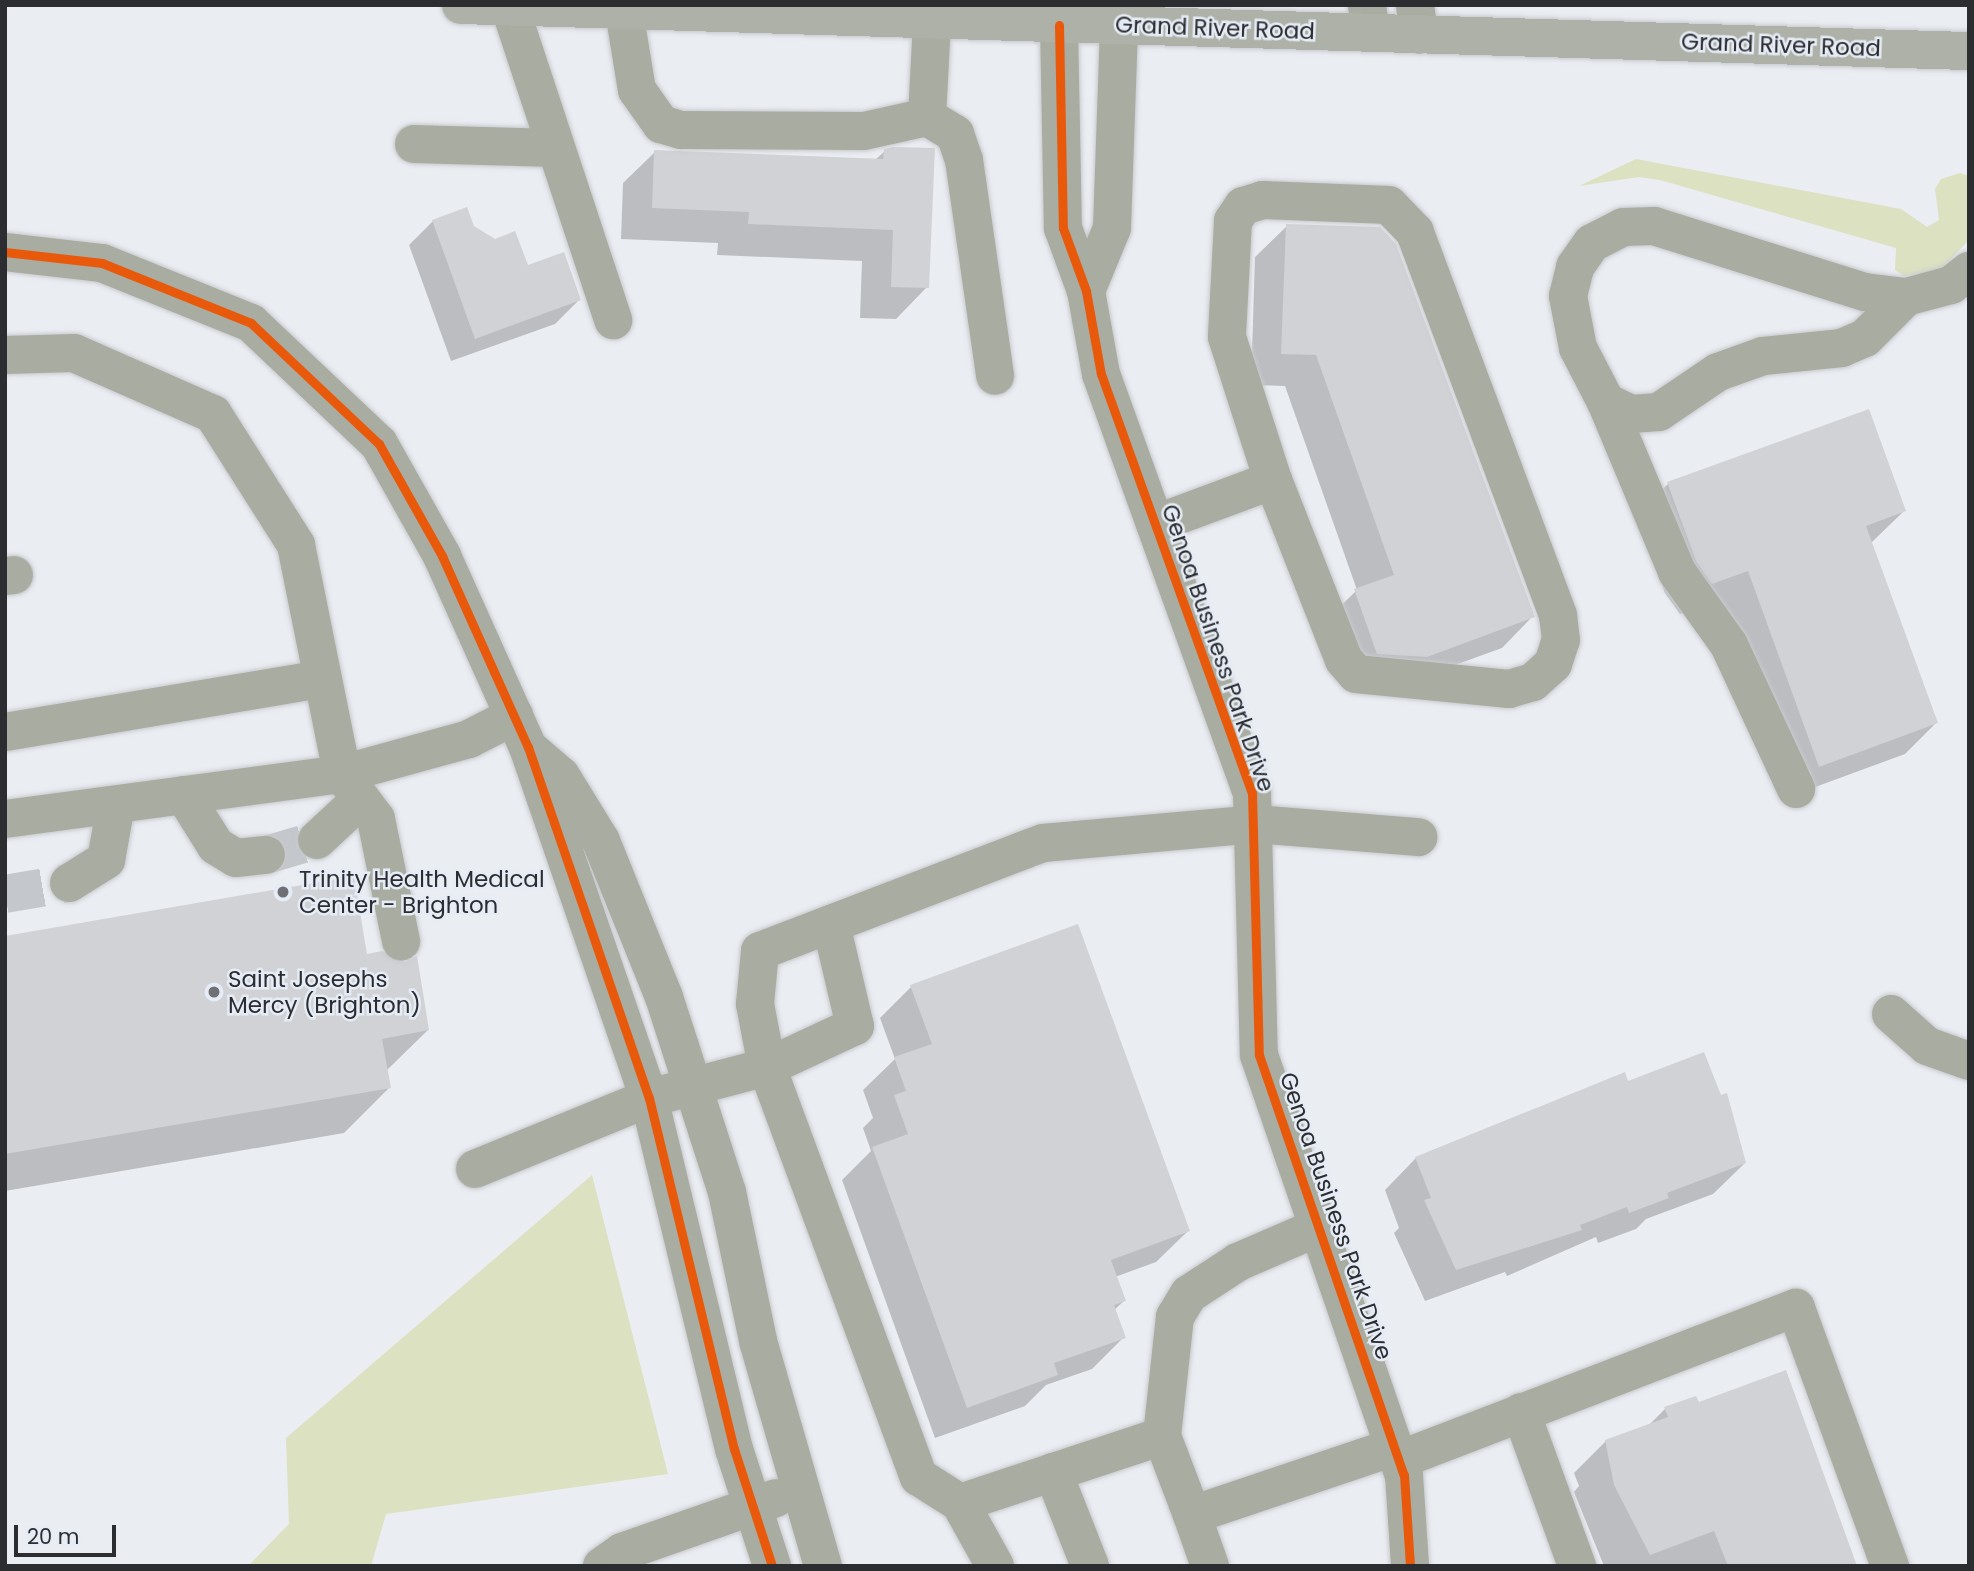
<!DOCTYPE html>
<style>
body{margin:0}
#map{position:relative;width:1974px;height:1571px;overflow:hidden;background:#eaedf2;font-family:Poppins,sans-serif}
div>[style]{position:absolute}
.green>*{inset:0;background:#dce1c2}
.shadow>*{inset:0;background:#0003}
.building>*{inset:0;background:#d0d2d5}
.minor-tunnel>*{height:38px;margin-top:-19px;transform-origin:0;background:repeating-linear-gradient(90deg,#c4c7cb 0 38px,transparent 0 57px)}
.roads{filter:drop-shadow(0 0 2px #c8cace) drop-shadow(0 0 2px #c8cace)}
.minor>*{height:38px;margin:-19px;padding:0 19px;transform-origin:19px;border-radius:19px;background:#a9aca0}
.major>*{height:38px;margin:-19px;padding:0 19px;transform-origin:19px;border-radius:19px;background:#aeb1a8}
.cycleway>*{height:9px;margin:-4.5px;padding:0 4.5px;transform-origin:4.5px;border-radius:4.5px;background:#e8590c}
.dots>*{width:19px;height:19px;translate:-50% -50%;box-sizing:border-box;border:4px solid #e6ecf5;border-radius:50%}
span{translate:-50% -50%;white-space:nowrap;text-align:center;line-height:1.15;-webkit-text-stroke:5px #e6ecf5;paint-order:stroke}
.street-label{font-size:23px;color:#2b2d31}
.poi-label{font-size:23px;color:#2b2d31}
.left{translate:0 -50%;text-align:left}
.frame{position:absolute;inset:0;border:7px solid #2b2d31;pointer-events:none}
.scale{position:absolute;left:14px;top:1525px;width:102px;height:32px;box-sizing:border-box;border:4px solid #2b2d31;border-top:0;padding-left:9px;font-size:21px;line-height:24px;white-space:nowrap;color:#2b2d31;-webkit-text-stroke:5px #e6ecf5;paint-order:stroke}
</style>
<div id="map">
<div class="green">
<div style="clip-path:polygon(1636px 159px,1901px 209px,1927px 227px,1939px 220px,1935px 189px,1941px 179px,1960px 173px,1969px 176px,1969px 240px,1940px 270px,1904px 276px,1895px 270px,1896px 248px,1660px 180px,1639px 177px,1579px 186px)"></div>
<div style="clip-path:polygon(592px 1175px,668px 1474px,386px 1514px,371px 1566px,248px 1566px,289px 1524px,286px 1438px)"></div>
</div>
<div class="shadow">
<div style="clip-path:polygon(885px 151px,927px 287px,896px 319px,860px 318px,862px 261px,717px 255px,718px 243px,621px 239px,623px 183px,655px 152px,875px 160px)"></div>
<div style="clip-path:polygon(433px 221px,472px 227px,579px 300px,555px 324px,451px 361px,409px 245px)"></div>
<div style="clip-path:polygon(1287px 226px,1533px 616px,1502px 648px,1394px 687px,1324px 622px,1357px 590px,1285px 386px,1251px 385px,1255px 257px)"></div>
<div style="clip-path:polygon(1668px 484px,1904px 511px,1871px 543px,1936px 723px,1905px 754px,1788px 797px,1717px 602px,1680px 614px,1665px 593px,1636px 515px)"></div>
<div style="clip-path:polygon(5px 937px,366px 956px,428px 1030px,386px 1071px,389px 1088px,344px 1133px,5px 1191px)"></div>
<div style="clip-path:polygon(911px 987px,1188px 1231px,1156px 1262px,1115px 1277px,1124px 1301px,1114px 1310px,1124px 1337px,1092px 1369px,1046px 1385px,1025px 1406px,935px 1438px,842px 1180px,871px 1151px,863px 1128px,873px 1118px,863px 1090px,895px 1059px,880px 1018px)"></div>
<div style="clip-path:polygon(1627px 1083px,1745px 1163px,1713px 1194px,1646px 1219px,1636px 1229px,1598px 1243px,1596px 1237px,1507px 1276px,1505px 1272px,1425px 1301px,1394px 1233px,1399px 1228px,1385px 1190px,1416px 1158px)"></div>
<div style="clip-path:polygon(1698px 1404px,1855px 1566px,1604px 1566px,1574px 1492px,1579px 1486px,1574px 1473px,1606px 1441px,1648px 1426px,1665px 1409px)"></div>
</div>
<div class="building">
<div style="clip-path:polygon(893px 147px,935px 148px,929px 288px,891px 287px,893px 230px,748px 224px,749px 212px,652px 208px,654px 150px,883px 159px,884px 149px)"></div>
<div style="clip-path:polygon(467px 207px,474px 226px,495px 239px,515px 231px,528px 265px,564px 252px,581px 300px,475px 339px,432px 220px)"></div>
<div style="clip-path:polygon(1286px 224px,1380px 227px,1396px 244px,1535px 617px,1427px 657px,1377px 654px,1354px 589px,1394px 575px,1316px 355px,1281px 354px)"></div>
<div style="clip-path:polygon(1869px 409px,1906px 511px,1866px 526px,1938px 723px,1819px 767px,1748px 571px,1712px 584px,1696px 561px,1667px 482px)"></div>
<div style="clip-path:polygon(354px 876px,367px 954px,382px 951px,405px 962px,417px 956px,429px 1030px,382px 1039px,391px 1088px,5px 1154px,5px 936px)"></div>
<div style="clip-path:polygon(1078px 924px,1190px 1231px,1111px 1260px,1126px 1301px,1114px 1305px,1126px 1338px,1054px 1363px,1058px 1375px,967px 1408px,872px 1147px,908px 1134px,894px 1095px,906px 1091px,894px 1057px,932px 1044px,910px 985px)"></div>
<div style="clip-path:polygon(1704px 1052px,1721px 1095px,1727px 1093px,1746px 1163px,1667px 1193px,1669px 1198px,1629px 1213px,1627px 1207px,1580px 1225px,1582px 1230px,1456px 1270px,1424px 1200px,1431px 1198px,1415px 1157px,1625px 1072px,1628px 1081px)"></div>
<div style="clip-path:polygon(1786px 1370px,1857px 1566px,1728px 1566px,1714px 1531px,1650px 1555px,1614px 1485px,1605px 1440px,1668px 1417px,1664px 1407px,1696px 1396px,1699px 1402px)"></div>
</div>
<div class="minor-tunnel">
<div style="left:266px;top:855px;width:53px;rotate:-16.4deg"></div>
<div style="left:5px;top:894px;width:65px;rotate:-9.8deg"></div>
</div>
<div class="roads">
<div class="minor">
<div style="left:1367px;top:5px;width:28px;rotate:82deg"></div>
<div style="left:1415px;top:5px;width:30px;rotate:82deg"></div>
<div style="left:510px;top:8px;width:329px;rotate:71.7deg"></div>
<div style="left:624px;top:11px;width:80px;rotate:80.7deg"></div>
<div style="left:637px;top:90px;width:42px;rotate:54.8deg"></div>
<div style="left:661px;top:124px;width:21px;rotate:17deg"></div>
<div style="left:681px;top:130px;width:183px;rotate:0.3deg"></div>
<div style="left:864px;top:131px;width:65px;rotate:-12.5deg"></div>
<div style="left:927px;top:117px;width:97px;rotate:-87deg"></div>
<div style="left:1059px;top:25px;width:203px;rotate:88.9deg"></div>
<div style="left:1063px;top:228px;width:67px;rotate:69.9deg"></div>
<div style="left:1086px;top:291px;width:84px;rotate:79.8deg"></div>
<div style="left:1101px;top:374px;width:445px;rotate:70.2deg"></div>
<div style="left:1252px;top:793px;width:262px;rotate:88.5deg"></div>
<div style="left:1259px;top:1055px;width:444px;rotate:71deg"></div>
<div style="left:1404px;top:1475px;width:91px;rotate:86.2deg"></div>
<div style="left:927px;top:117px;width:33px;rotate:31deg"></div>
<div style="left:955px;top:134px;width:28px;rotate:71deg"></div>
<div style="left:964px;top:160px;width:218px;rotate:81.8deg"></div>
<div style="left:414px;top:144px;width:139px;rotate:1.6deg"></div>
<div style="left:5px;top:252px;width:98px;rotate:6.5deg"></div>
<div style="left:102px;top:263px;width:161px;rotate:21.9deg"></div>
<div style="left:251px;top:323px;width:176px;rotate:43.4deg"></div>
<div style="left:379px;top:444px;width:129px;rotate:60.6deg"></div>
<div style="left:442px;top:556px;width:209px;rotate:65.8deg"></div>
<div style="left:528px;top:747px;width:371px;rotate:71deg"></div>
<div style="left:649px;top:1098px;width:361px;rotate:76.4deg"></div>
<div style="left:734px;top:1449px;width:123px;rotate:72deg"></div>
<div style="left:1086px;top:291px;width:68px;rotate:-67.6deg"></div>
<div style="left:1112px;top:228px;width:203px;rotate:-88deg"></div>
<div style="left:1906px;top:297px;width:58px;rotate:135deg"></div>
<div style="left:1865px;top:338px;width:25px;rotate:157deg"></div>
<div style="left:1842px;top:348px;width:79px;rotate:174.2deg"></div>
<div style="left:1763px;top:356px;width:48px;rotate:160.4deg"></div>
<div style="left:1718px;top:372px;width:71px;rotate:145.9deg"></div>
<div style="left:1659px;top:412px;width:28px;rotate:176deg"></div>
<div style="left:1631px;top:414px;width:28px;rotate:-154deg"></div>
<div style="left:1606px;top:402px;width:61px;rotate:-117.4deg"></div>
<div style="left:1578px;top:348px;width:53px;rotate:-100.9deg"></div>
<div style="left:1568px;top:296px;width:30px;rotate:-76deg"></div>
<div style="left:1575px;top:267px;width:29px;rotate:-55deg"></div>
<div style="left:1592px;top:243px;width:35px;rotate:-27deg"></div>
<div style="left:1623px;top:227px;width:31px;rotate:-2deg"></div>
<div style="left:1654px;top:226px;width:221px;rotate:17.4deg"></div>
<div style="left:1865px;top:292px;width:41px;rotate:7deg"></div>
<div style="left:1906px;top:297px;width:47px;rotate:-14.9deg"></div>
<div style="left:1951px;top:285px;width:23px;rotate:-38deg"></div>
<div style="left:5px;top:355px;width:69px;rotate:-1.7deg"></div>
<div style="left:74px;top:353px;width:152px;rotate:23.7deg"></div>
<div style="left:213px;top:414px;width:155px;rotate:57.6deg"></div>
<div style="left:296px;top:545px;width:234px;rotate:78.6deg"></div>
<div style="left:342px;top:774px;width:56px;rotate:52.9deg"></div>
<div style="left:376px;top:819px;width:125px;rotate:78.4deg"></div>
<div style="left:1606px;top:402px;width:184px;rotate:67.3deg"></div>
<div style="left:1677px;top:572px;width:90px;rotate:54.5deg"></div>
<div style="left:1729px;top:645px;width:159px;rotate:65deg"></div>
<div style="left:1155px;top:524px;width:126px;rotate:-20.4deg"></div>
<div style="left:1273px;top:480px;width:193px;rotate:68.5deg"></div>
<div style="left:1344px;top:660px;width:18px;rotate:49deg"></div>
<div style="left:1356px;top:674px;width:154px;rotate:5.6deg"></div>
<div style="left:1509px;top:689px;width:25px;rotate:-16deg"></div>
<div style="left:1533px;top:682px;width:27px;rotate:-42deg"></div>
<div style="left:1553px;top:664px;width:25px;rotate:-72deg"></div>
<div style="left:1561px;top:640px;width:25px;rotate:-97deg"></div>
<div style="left:1558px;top:615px;width:409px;rotate:-110.5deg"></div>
<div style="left:1415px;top:232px;width:37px;rotate:-134deg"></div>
<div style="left:1389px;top:205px;width:126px;rotate:-177.7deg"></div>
<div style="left:1263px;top:200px;width:21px;rotate:163deg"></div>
<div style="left:1243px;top:206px;width:18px;rotate:124deg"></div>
<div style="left:1233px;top:221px;width:116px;rotate:93deg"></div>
<div style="left:1227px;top:337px;width:150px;rotate:72.2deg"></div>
<div style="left:5px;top:576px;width:9px;rotate:-6deg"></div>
<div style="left:5px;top:732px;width:321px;rotate:-9.5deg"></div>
<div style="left:532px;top:751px;width:38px;rotate:41deg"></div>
<div style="left:561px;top:776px;width:76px;rotate:58.4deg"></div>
<div style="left:601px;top:841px;width:168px;rotate:68deg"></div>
<div style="left:664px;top:997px;width:205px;rotate:72.1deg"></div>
<div style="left:727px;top:1192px;width:152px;rotate:78.2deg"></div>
<div style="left:758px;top:1341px;width:234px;rotate:73.9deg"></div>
<div style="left:184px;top:795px;width:60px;rotate:57.9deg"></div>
<div style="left:216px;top:846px;width:23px;rotate:31deg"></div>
<div style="left:236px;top:858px;width:30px;rotate:-6deg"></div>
<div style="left:5px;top:819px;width:340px;rotate:-7.6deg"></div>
<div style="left:342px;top:774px;width:132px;rotate:-15.4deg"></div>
<div style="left:469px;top:739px;width:51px;rotate:-27.1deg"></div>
<div style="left:317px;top:840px;width:60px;rotate:-43deg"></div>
<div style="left:69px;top:883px;width:44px;rotate:-31.9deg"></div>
<div style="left:106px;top:860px;width:56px;rotate:-79.7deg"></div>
<div style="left:831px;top:924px;width:105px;rotate:76.8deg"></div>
<div style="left:855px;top:1026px;width:97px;rotate:155deg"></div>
<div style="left:767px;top:1067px;width:64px;rotate:-100.8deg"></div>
<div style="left:755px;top:1004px;width:53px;rotate:-84.6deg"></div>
<div style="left:760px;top:951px;width:283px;rotate:-20.9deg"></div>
<div style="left:1024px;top:850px;width:20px;rotate:-20deg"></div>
<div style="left:1043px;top:843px;width:213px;rotate:-5.1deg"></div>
<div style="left:1255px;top:824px;width:164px;rotate:4.6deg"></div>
<div style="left:1891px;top:1014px;width:48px;rotate:41.6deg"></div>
<div style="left:1927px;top:1046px;width:45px;rotate:19.7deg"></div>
<div style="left:475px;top:1169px;width:188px;rotate:-22.2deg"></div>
<div style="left:649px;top:1098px;width:122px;rotate:-14.7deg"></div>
<div style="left:767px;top:1067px;width:437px;rotate:69.7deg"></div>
<div style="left:919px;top:1477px;width:49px;rotate:32.4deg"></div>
<div style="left:960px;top:1503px;width:213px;rotate:-18.3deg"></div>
<div style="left:1162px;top:1436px;width:85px;rotate:69.2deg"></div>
<div style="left:1192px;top:1515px;width:213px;rotate:-18.6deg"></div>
<div style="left:1521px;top:1412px;width:164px;rotate:70deg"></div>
<div style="left:1162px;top:1436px;width:120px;rotate:-83.8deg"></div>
<div style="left:1175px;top:1317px;width:27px;rotate:-59deg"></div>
<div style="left:1189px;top:1294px;width:59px;rotate:-33.1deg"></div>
<div style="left:1238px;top:1262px;width:88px;rotate:-23.4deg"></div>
<div style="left:1399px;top:1460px;width:425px;rotate:-21deg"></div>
<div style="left:1796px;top:1308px;width:275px;rotate:70deg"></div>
<div style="left:1053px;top:1472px;width:101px;rotate:68.5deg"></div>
<div style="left:960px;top:1503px;width:72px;rotate:60.9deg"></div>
<div style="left:1192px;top:1515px;width:54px;rotate:70.6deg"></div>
<div style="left:602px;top:1566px;width:24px;rotate:-35deg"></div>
<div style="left:622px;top:1552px;width:163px;rotate:-19.3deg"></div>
</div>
<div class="major">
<div style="left:461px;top:5px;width:1509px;rotate:1.75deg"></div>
</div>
</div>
<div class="cycleway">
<div style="left:1059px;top:25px;width:203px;rotate:88.9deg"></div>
<div style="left:1063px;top:228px;width:67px;rotate:69.9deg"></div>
<div style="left:1086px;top:291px;width:84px;rotate:79.8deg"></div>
<div style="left:1101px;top:374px;width:445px;rotate:70.2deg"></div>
<div style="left:1252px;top:793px;width:262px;rotate:88.5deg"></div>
<div style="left:1259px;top:1055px;width:444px;rotate:71deg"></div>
<div style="left:1404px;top:1475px;width:91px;rotate:86.2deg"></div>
<div style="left:5px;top:252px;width:98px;rotate:6.5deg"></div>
<div style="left:102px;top:263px;width:161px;rotate:21.9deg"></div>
<div style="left:251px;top:323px;width:176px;rotate:43.4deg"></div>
<div style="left:379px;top:444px;width:129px;rotate:60.6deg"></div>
<div style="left:442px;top:556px;width:209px;rotate:65.8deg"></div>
<div style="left:528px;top:747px;width:371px;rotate:71deg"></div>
<div style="left:649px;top:1098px;width:361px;rotate:76.4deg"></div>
<div style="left:734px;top:1449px;width:123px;rotate:72deg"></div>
</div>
<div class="dots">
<div style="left:283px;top:892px;background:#6e7075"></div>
<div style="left:214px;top:992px;background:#6e7075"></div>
</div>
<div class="street-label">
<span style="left:1215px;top:28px;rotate:2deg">Grand River Road</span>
<span style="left:1781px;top:45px;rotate:2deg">Grand River Road</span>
<span style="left:1218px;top:648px;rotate:71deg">Genoa Business Park Drive</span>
<span style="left:1336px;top:1216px;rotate:71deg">Genoa Business Park Drive</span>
</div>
<div class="poi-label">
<span class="left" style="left:299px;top:892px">Trinity Health Medical<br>Center - Brighton</span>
<span class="left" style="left:228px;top:992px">Saint Josephs<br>Mercy (Brighton)</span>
</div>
<div class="frame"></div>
<div class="scale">20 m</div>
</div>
